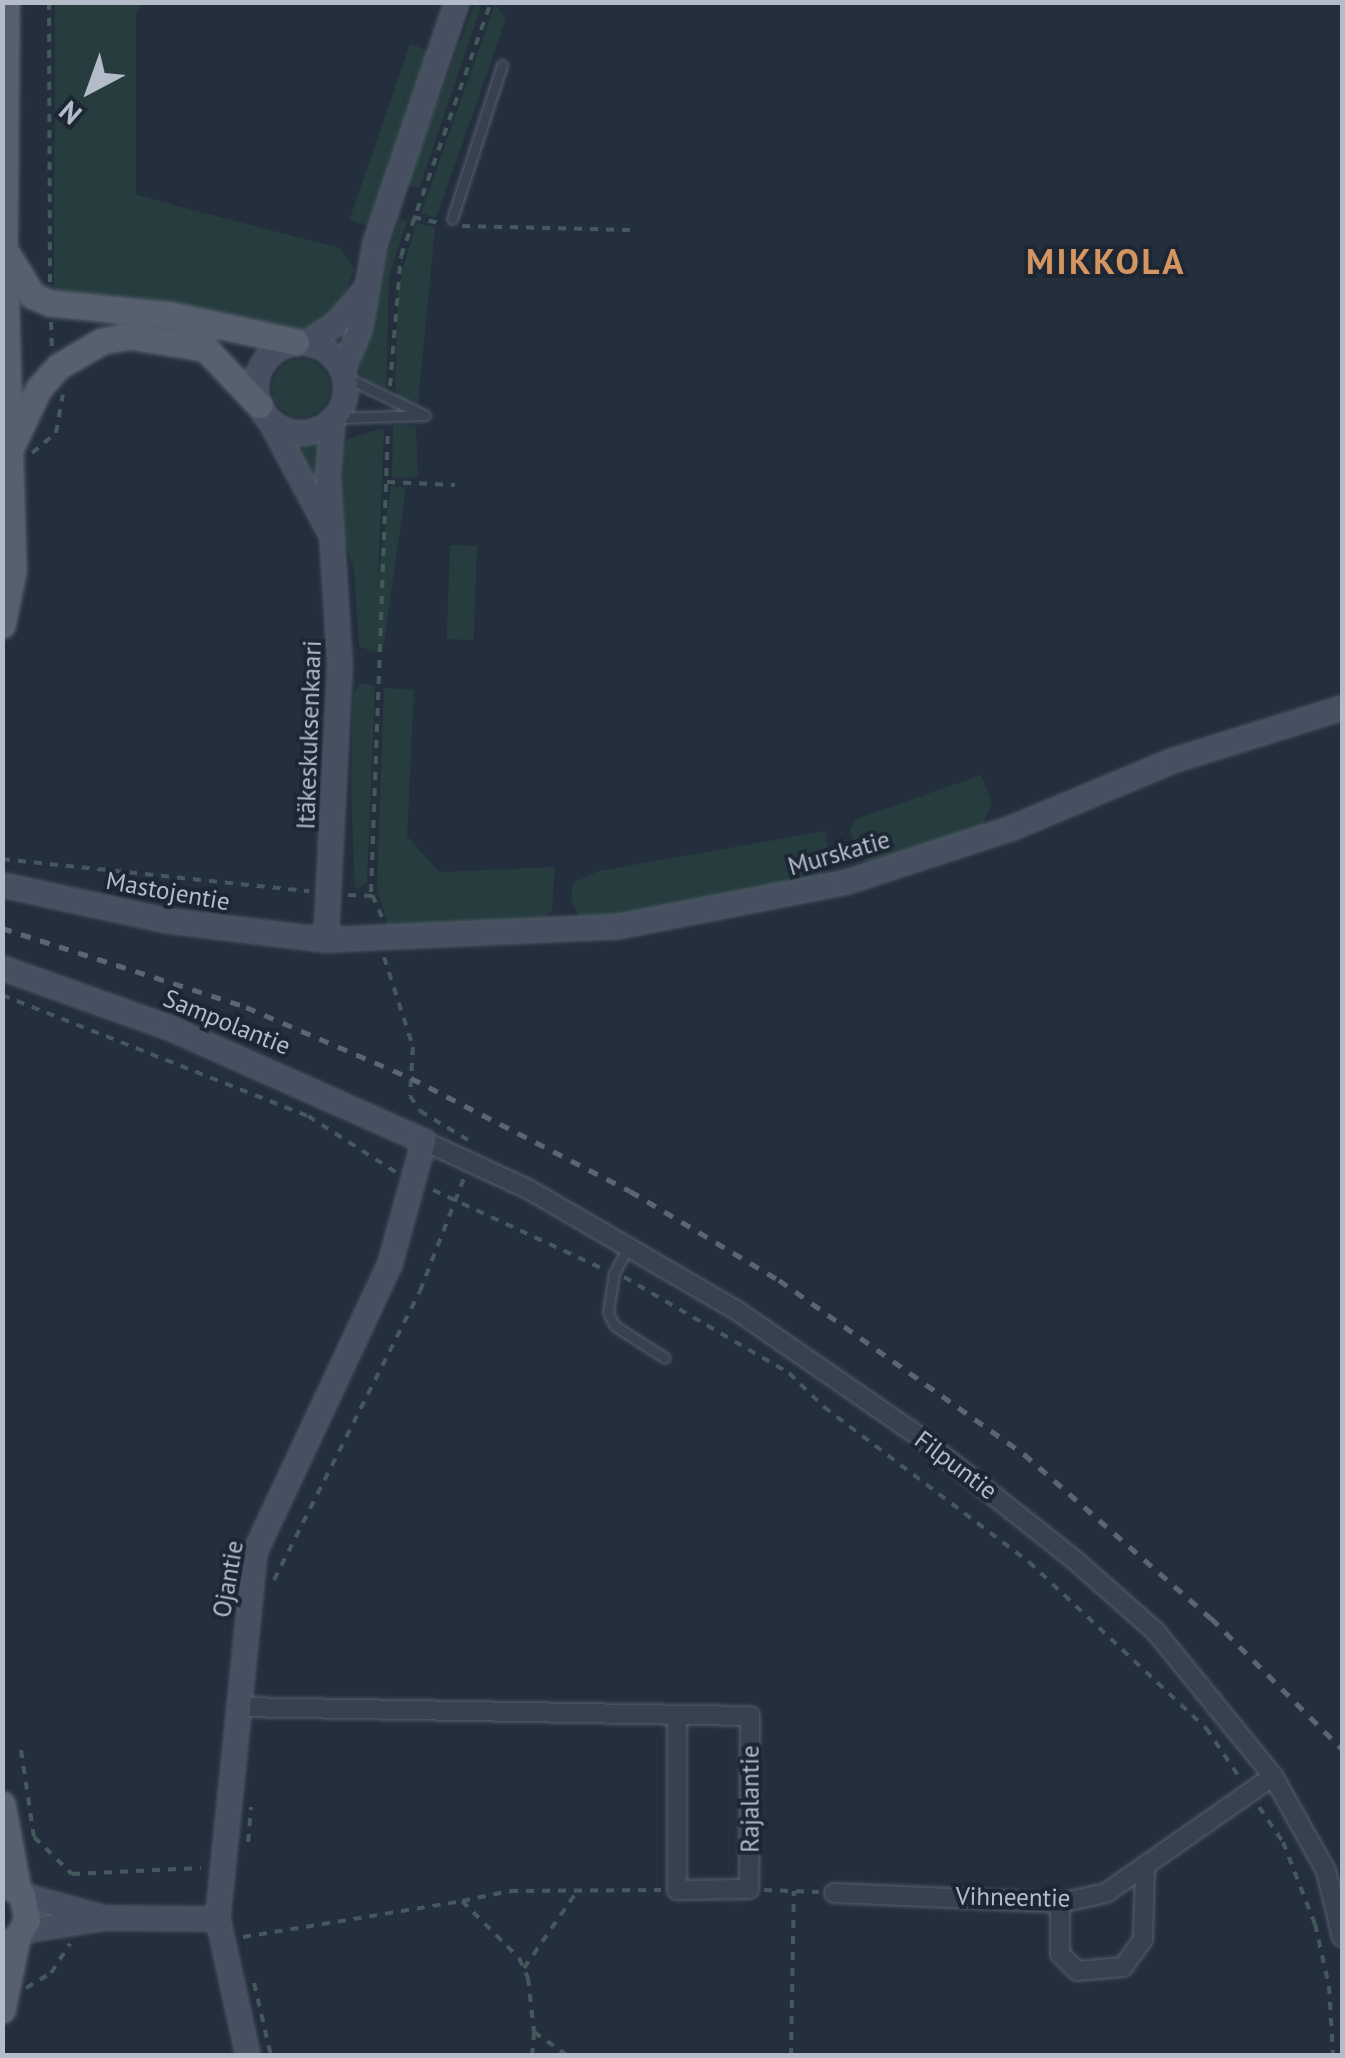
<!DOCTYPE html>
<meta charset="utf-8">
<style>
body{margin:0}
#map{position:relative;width:1345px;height:2058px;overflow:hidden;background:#242f3e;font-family:"PT Sans",sans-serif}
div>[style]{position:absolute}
.green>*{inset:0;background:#263c3f;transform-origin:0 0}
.round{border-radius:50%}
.path>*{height:4px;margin-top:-2px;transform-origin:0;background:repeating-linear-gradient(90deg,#44595c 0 8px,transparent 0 16px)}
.roads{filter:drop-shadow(0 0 2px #565f6c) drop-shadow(0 0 2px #565f6c)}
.lane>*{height:9px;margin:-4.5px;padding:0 4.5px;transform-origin:4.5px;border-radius:4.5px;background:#38414e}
.street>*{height:18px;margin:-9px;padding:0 9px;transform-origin:9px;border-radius:9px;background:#38414e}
.secondary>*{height:22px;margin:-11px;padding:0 11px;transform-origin:11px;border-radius:11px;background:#465061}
.secondary>.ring{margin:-11px;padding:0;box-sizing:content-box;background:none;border:22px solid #465061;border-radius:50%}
.primary>*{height:25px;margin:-12.5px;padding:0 12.5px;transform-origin:12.5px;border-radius:12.5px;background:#56606e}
.rail>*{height:5px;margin-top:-2.5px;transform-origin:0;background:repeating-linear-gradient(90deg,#5a6575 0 10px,transparent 0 20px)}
span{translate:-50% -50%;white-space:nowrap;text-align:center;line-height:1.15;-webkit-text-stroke:8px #1d2633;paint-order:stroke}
.street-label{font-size:25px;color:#b4bcc9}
.district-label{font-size:35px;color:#d59563;font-weight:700;letter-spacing:2.5px}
.frame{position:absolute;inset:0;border:5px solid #b4bcc9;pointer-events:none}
.north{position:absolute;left:40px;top:40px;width:100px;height:100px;-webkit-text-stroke:8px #1d2633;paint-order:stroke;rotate:221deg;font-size:28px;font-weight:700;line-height:40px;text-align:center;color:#b4bcc9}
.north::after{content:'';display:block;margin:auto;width:35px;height:45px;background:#b4bcc9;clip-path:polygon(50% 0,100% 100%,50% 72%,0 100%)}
</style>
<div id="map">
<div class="green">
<div style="clip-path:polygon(55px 3px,142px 3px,136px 15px,136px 195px,340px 248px,355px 269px,333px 318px,315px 331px,293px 333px,54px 294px)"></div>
<div style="clip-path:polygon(475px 3px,481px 7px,419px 188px,406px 185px)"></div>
<div style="clip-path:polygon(495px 4px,506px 18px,476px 105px,436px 218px,421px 213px)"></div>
<div style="left:410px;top:44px;width:21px;height:186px;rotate:19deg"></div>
<div style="clip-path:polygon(399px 220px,407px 221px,389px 277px,386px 394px,366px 383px,359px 370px,372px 299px)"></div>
<div style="clip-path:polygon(416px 223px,435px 227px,418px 404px,395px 398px,398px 288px)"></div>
<div class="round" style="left:272px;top:359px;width:58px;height:58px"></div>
<div style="clip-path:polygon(393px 425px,416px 426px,418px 477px,392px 478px)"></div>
<div style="clip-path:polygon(384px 428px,375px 653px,359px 646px,354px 570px,335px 511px,339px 457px,348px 439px)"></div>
<div style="clip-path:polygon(323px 439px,320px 501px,293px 444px)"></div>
<div style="left:391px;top:486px;width:15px;height:165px;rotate:8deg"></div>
<div style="left:450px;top:545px;width:27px;height:94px;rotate:2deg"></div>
<div style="clip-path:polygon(360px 684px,375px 685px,367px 883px,355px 890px,351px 793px,353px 694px)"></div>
<div style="clip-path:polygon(384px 688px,414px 690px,407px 836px,439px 872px,555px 867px,552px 910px,539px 925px,389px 930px,377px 887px)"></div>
<div style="clip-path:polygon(981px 775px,992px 803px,981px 829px,875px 864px,859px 859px,850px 831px,854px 820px)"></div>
<div style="clip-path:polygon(825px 831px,830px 857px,821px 876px,619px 917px,579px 916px,571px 900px,573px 883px,599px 871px)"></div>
</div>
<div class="path">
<div style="left:49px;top:2px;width:281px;rotate:89.8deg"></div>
<div style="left:413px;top:217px;width:31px;rotate:13deg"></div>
<div style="left:462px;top:226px;width:168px;rotate:1.4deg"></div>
<div style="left:51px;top:322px;width:26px;rotate:88deg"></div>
<div style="left:390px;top:386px;width:130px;rotate:-85.2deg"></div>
<div style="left:401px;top:256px;width:269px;rotate:-70.5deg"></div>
<div style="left:32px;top:453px;width:31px;rotate:-40deg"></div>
<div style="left:56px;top:433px;width:39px;rotate:-80deg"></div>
<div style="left:387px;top:482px;width:68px;rotate:2.5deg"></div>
<div style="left:2px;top:859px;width:309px;rotate:6deg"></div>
<div style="left:348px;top:895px;width:26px;rotate:2deg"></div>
<div style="left:382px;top:917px;width:27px;rotate:-114deg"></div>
<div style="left:371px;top:892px;width:462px;rotate:-87.9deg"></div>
<div style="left:384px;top:957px;width:95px;rotate:72.1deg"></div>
<div style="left:413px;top:1047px;width:49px;rotate:93.5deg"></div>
<div style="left:410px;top:1096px;width:18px;rotate:56deg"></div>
<div style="left:420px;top:1111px;width:62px;rotate:31.1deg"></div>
<div style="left:2px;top:995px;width:329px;rotate:21.6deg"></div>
<div style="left:308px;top:1116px;width:106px;rotate:32.6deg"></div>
<div style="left:433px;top:1190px;width:185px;rotate:24.9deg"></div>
<div style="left:624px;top:1277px;width:191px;rotate:30.2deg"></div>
<div style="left:789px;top:1373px;width:49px;rotate:44.2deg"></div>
<div style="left:824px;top:1407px;width:257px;rotate:37.1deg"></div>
<div style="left:1029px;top:1562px;width:243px;rotate:43.2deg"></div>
<div style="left:1206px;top:1728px;width:60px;rotate:55.8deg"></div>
<div style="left:274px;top:1580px;width:324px;rotate:-63.2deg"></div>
<div style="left:420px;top:1291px;width:121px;rotate:-68.7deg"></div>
<div style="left:21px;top:1750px;width:88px;rotate:81.5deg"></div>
<div style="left:34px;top:1837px;width:53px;rotate:44.2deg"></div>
<div style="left:1259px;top:1807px;width:42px;rotate:55.6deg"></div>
<div style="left:1283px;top:1842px;width:88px;rotate:68.7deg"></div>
<div style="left:1315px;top:1924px;width:64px;rotate:77.3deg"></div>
<div style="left:1329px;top:1986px;width:70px;rotate:86.7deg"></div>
<div style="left:248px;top:1842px;width:35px;rotate:-85deg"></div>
<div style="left:72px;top:1874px;width:129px;rotate:-2.7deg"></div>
<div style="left:764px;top:1890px;width:55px;rotate:2.1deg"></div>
<div style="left:462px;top:1901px;width:49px;rotate:-11.8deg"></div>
<div style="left:510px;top:1891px;width:151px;rotate:-0.4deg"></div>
<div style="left:243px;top:1937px;width:222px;rotate:-9.3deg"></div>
<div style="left:462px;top:1901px;width:81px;rotate:45deg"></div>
<div style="left:519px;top:1958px;width:22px;rotate:66deg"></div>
<div style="left:528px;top:1978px;width:54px;rotate:83.7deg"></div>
<div style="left:534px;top:2032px;width:42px;rotate:35.2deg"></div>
<div style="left:524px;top:1968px;width:95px;rotate:-55.3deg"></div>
<div style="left:254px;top:1983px;width:75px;rotate:76.9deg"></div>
<div style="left:26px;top:1988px;width:29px;rotate:-31deg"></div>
<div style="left:51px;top:1973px;width:35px;rotate:-57deg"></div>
<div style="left:532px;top:2056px;width:24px;rotate:-85deg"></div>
<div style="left:791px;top:2056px;width:165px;rotate:-89deg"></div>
</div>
<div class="roads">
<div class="lane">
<div style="left:452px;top:219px;width:162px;rotate:-72deg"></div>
<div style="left:345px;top:377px;width:85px;rotate:25.7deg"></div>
<div style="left:336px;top:418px;width:89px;rotate:-1.9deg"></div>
<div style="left:628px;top:1247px;width:30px;rotate:118deg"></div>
<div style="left:614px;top:1273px;width:40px;rotate:98.5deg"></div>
<div style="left:608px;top:1313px;width:15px;rotate:62deg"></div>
<div style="left:615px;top:1326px;width:59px;rotate:32.6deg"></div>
</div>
<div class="street">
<div style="left:424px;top:1141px;width:115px;rotate:24.8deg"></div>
<div style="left:528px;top:1189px;width:241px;rotate:30.2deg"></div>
<div style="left:736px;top:1310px;width:220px;rotate:34.6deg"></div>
<div style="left:917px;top:1435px;width:204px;rotate:38.4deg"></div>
<div style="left:1077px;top:1562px;width:106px;rotate:41.5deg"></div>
<div style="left:1156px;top:1632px;width:186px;rotate:50.9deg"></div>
<div style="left:1273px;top:1776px;width:109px;rotate:60.8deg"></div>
<div style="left:1326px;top:1871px;width:68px;rotate:76.4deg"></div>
<div style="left:237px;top:1707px;width:513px;rotate:1.01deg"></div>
<div style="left:750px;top:1716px;width:173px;rotate:90.3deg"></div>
<div style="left:749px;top:1889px;width:72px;rotate:179.2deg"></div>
<div style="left:677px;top:1890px;width:173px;rotate:-90deg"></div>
<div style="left:834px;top:1893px;width:226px;rotate:2.5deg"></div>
<div style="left:1060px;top:1903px;width:47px;rotate:-12.3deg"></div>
<div style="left:1106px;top:1893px;width:204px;rotate:-35deg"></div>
<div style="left:1060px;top:1903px;width:51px;rotate:90deg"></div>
<div style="left:1060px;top:1954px;width:24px;rotate:45deg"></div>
<div style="left:1077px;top:1971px;width:46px;rotate:-5deg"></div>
<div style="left:1123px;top:1967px;width:34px;rotate:-54deg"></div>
<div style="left:1143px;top:1939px;width:72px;rotate:-88.4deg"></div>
</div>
<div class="secondary">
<div style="left:308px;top:342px;width:33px;rotate:-33deg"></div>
<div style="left:336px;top:324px;width:42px;rotate:-49.8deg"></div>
<div class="ring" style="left:256px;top:343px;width:68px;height:68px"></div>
<div style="left:343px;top:370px;width:44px;rotate:-67.5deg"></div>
<div style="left:360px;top:329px;width:86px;rotate:-80deg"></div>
<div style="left:375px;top:244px;width:256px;rotate:-71.3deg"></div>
<div style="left:270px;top:421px;width:123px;rotate:61.8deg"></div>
<div style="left:2px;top:885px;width:171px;rotate:12.2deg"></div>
<div style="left:169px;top:921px;width:158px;rotate:6.9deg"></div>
<div style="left:326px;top:940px;width:290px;rotate:-2.6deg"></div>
<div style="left:616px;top:927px;width:235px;rotate:-11deg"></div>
<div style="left:847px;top:882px;width:174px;rotate:-18.1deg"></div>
<div style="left:1012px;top:828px;width:173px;rotate:-22.7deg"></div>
<div style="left:1172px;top:761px;width:178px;rotate:-17.3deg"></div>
<div style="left:326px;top:940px;width:274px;rotate:-87.1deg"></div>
<div style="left:340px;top:666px;width:192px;rotate:-93.6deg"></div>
<div style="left:328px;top:474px;width:54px;rotate:-84.7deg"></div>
<div style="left:2px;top:968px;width:181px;rotate:19.7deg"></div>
<div style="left:172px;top:1029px;width:276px;rotate:24deg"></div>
<div style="left:424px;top:1141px;width:128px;rotate:105.5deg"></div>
<div style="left:390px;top:1264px;width:318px;rotate:115.1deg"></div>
<div style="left:255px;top:1552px;width:369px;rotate:95.8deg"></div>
<div style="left:218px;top:1919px;width:140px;rotate:77.6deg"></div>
<div style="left:22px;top:1895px;width:86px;rotate:15.5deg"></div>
<div style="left:23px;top:1931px;width:83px;rotate:-9deg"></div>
<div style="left:105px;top:1918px;width:113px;rotate:0.5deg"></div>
</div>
<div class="primary">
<div style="left:9px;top:257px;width:46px;rotate:58.4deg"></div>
<div style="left:33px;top:296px;width:18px;rotate:22deg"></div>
<div style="left:50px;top:303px;width:122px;rotate:5.7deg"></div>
<div style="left:171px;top:315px;width:128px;rotate:12.2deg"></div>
<div style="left:12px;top:445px;width:63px;rotate:-64.7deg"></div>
<div style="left:39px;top:388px;width:30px;rotate:-48deg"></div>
<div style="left:59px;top:366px;width:50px;rotate:-30.2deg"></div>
<div style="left:102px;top:341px;width:27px;rotate:-10deg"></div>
<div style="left:129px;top:336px;width:77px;rotate:9deg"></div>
<div style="left:205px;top:348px;width:79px;rotate:46.5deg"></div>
<div style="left:2px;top:625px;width:55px;rotate:-78.5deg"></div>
<div style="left:13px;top:571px;width:328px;rotate:-91.6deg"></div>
<div style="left:4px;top:243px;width:241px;rotate:-89.5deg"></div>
<div style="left:2px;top:1804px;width:87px;rotate:79.5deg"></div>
<div style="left:2px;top:1945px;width:17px;rotate:-25deg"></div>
<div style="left:17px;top:1938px;width:21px;rotate:-61deg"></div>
<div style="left:27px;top:1920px;width:25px;rotate:-101deg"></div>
<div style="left:22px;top:1895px;width:21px;rotate:-145deg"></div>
<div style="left:2px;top:2010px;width:74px;rotate:-78.2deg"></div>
</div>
</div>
<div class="rail">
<div style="left:2px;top:928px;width:256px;rotate:17.9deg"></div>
<div style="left:246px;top:1007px;width:180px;rotate:23.3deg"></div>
<div style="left:411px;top:1078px;width:246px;rotate:27.3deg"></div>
<div style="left:630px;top:1191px;width:174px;rotate:30.9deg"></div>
<div style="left:779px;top:1280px;width:301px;rotate:35.4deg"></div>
<div style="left:1024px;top:1454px;width:249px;rotate:41.3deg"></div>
<div style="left:1211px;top:1618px;width:185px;rotate:45deg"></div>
</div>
<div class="street-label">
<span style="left:309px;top:735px;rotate:-88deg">Itäkeskuksenkaari</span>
<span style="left:839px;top:853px;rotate:-16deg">Murskatie</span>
<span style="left:168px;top:891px;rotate:10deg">Mastojentie</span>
<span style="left:227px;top:1022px;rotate:22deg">Sampolantie</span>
<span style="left:956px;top:1465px;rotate:37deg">Filpuntie</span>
<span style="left:228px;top:1579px;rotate:-80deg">Ojantie</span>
<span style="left:750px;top:1799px;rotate:-90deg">Rajalantie</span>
<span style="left:1013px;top:1897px;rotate:1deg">Vihneentie</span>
</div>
<div class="district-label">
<span style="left:1106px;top:261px">MIKKOLA</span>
</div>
<div class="frame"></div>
<div class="north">N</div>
</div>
